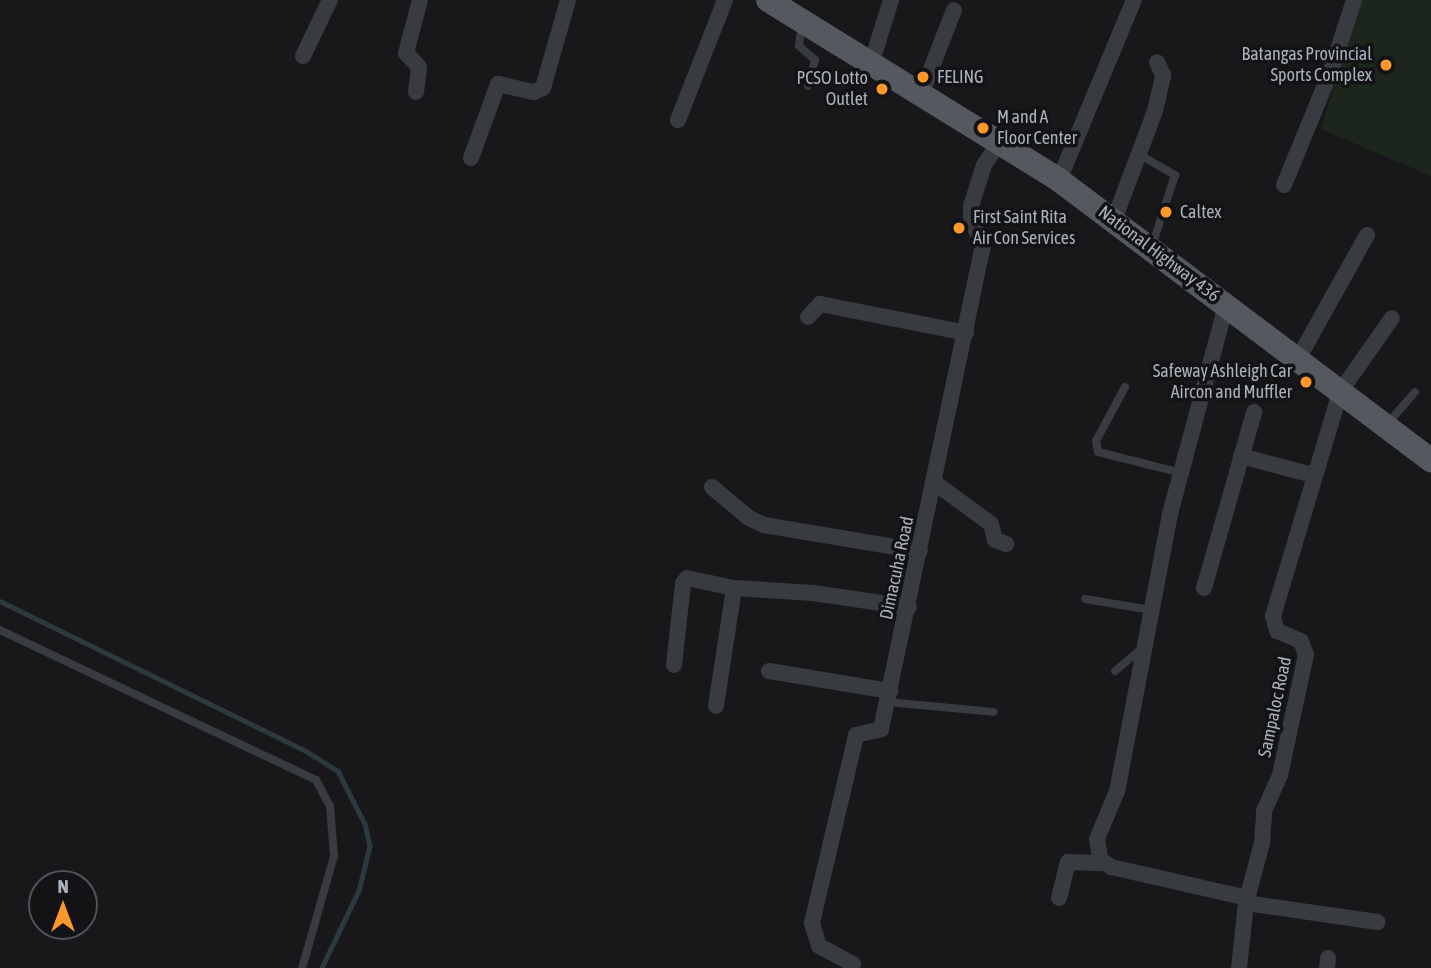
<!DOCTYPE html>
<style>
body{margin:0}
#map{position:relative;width:1431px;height:968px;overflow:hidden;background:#18181a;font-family:"Asap Condensed",sans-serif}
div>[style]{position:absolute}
.green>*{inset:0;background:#1d261d}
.stream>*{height:4.5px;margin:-2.25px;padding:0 2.25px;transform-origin:2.25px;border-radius:2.25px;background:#2c3a40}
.service>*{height:8px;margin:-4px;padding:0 4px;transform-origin:4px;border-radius:4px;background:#383b40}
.minor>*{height:16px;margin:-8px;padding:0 8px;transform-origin:8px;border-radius:8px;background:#383b40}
.primary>*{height:24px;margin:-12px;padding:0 12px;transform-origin:12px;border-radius:12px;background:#54585f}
.dots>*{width:19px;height:19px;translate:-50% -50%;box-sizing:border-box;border:4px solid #131315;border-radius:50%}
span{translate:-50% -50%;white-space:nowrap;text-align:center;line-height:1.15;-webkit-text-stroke:7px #131315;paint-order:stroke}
.poi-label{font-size:18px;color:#a9b1bb}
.right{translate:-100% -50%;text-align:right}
.left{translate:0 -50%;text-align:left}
.street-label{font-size:18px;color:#a9b1bb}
.north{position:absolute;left:28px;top:870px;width:70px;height:70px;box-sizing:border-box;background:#131315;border:2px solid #4f5257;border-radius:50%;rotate:0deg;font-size:19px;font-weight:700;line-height:28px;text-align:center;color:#a9b1bb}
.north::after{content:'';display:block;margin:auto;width:24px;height:32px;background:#ff982b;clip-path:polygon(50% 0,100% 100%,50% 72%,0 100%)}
</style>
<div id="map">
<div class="green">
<div style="clip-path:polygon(1360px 0,1431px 0,1431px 176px,1321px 129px)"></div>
</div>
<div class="stream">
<div style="left:0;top:601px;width:341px;rotate:26.1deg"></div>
<div style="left:306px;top:751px;width:38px;rotate:32deg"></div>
<div style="left:338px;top:771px;width:59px;rotate:63deg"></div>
<div style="left:365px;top:824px;width:23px;rotate:77deg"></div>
<div style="left:370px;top:846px;width:46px;rotate:103.7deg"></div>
<div style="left:359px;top:891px;width:85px;rotate:115.7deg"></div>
</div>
<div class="service">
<div style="left:802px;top:24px;width:22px;rotate:98deg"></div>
<div style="left:799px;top:46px;width:21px;rotate:41deg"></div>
<div style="left:815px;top:60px;width:27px;rotate:105deg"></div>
<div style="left:1138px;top:154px;width:43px;rotate:29.6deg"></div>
<div style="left:1175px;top:175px;width:75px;rotate:107.9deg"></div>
<div style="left:1125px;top:387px;width:61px;rotate:118.2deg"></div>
<div style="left:1096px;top:441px;width:11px;rotate:80deg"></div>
<div style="left:1098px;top:452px;width:87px;rotate:14deg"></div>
<div style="left:1388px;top:423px;width:41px;rotate:-48.9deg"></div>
<div style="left:1085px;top:599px;width:67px;rotate:9.5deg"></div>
<div style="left:0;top:630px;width:350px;rotate:25.4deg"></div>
<div style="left:316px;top:780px;width:30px;rotate:62deg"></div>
<div style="left:330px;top:806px;width:50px;rotate:85.4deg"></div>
<div style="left:334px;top:856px;width:116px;rotate:105.9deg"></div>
<div style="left:1115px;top:671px;width:35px;rotate:-40deg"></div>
<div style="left:887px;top:702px;width:107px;rotate:5.3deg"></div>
</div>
<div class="minor">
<div style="left:303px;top:56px;width:62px;rotate:-64.3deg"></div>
<div style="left:871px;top:64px;width:67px;rotate:-72.6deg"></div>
<div style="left:416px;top:92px;width:25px;rotate:-83deg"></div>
<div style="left:419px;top:67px;width:19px;rotate:-133deg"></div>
<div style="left:406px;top:53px;width:55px;rotate:-75.2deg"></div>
<div style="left:921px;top:95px;width:91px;rotate:-68.8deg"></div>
<div style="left:678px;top:120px;width:129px;rotate:-68.6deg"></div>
<div style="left:471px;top:158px;width:79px;rotate:-70deg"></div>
<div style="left:498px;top:84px;width:37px;rotate:13deg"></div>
<div style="left:534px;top:92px;width:10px;rotate:-24deg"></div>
<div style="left:543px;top:88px;width:91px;rotate:-74.1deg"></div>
<div style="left:1059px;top:180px;width:195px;rotate:-67.4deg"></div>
<div style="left:1284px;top:185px;width:126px;rotate:-67.7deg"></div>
<div style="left:1332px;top:68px;width:71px;rotate:-72.1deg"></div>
<div style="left:1114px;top:220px;width:116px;rotate:-69.4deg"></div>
<div style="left:1155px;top:111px;width:37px;rotate:-77deg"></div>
<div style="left:1163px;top:75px;width:14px;rotate:-115deg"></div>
<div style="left:1226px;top:305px;width:216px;rotate:105deg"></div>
<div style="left:1170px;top:514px;width:282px;rotate:100.8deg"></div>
<div style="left:1117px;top:791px;width:52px;rotate:112.6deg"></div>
<div style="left:1097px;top:839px;width:20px;rotate:81deg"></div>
<div style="left:1100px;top:859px;width:14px;rotate:36deg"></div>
<div style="left:1111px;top:867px;width:139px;rotate:12.8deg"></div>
<div style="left:808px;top:317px;width:18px;rotate:-47deg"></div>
<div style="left:820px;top:304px;width:149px;rotate:11.2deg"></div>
<div style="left:1298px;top:359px;width:142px;rotate:-60.9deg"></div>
<div style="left:1241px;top:456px;width:74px;rotate:14.8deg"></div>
<div style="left:935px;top:483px;width:69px;rotate:36.2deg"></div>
<div style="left:991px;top:524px;width:16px;rotate:76deg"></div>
<div style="left:995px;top:540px;width:12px;rotate:20deg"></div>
<div style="left:712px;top:487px;width:48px;rotate:40deg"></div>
<div style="left:749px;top:518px;width:17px;rotate:25deg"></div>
<div style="left:764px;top:525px;width:158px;rotate:9.5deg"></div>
<div style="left:1204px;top:588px;width:183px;rotate:-74.1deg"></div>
<div style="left:674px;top:665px;width:82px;rotate:-83.7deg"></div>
<div style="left:683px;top:583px;width:6px;rotate:-51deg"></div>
<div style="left:687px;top:578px;width:48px;rotate:12deg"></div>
<div style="left:734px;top:588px;width:79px;rotate:3.6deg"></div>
<div style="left:813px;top:593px;width:97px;rotate:8.3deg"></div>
<div style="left:769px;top:671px;width:123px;rotate:9.4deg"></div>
<div style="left:716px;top:706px;width:119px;rotate:-81.3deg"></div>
<div style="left:1059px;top:898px;width:37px;rotate:-76deg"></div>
<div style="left:1068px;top:862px;width:35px;rotate:2deg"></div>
<div style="left:1246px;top:903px;width:133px;rotate:8.2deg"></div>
<div style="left:853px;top:964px;width:38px;rotate:-152deg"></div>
<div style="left:819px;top:946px;width:24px;rotate:-107deg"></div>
<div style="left:812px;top:923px;width:193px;rotate:-76.8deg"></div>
<div style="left:856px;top:735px;width:26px;rotate:-13deg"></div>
<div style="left:881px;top:729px;width:494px;rotate:-78.1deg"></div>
<div style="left:983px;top:246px;width:30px;rotate:-114deg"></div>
<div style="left:971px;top:219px;width:13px;rotate:-90deg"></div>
<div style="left:971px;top:206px;width:43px;rotate:-72.4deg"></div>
<div style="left:984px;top:165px;width:27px;rotate:-56deg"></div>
<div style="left:1239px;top:968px;width:65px;rotate:-83.9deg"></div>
<div style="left:1246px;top:903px;width:62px;rotate:-75.1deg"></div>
<div style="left:1262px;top:843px;width:32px;rotate:-86deg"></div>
<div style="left:1264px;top:811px;width:39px;rotate:-66deg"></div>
<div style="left:1280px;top:775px;width:123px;rotate:-77.8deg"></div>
<div style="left:1306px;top:655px;width:15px;rotate:-110deg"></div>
<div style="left:1301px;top:641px;width:26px;rotate:-157deg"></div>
<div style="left:1277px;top:631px;width:16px;rotate:-105deg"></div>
<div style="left:1273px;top:616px;width:234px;rotate:-73.3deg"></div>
<div style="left:1340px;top:392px;width:90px;rotate:-54.9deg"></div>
<div style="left:1327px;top:968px;width:10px;rotate:-84deg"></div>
</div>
<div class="primary">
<div style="left:768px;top:0;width:342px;rotate:31.7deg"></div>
<div style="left:1059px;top:180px;width:466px;rotate:37deg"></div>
</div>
<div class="dots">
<div style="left:1386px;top:65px;background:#ff982b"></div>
<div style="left:923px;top:77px;background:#ff982b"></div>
<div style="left:882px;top:89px;background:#ff982b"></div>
<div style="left:983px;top:128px;background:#ff982b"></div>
<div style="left:1166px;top:212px;background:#ff982b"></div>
<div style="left:959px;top:228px;background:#ff982b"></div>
<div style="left:1306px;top:382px;background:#ff982b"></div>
</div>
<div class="poi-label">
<span class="right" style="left:1372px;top:65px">Batangas Provincial<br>Sports Complex</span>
<span class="left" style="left:937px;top:77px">FELING</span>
<span class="right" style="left:868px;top:89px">PCSO Lotto<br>Outlet</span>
<span class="left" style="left:997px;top:128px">M and A<br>Floor Center</span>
<span class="left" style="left:1180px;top:212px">Caltex</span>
<span class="left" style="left:973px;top:228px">First Saint Rita<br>Air Con Services</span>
<span class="right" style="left:1292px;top:382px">Safeway Ashleigh Car<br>Aircon and Muffler</span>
</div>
<div class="street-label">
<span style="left:1159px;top:254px;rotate:37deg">National Highway 436</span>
<span style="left:897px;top:568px;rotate:-78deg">Dimacuha Road</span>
<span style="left:1275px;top:707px;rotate:-78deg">Sampaloc Road</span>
</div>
<div class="north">N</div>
</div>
